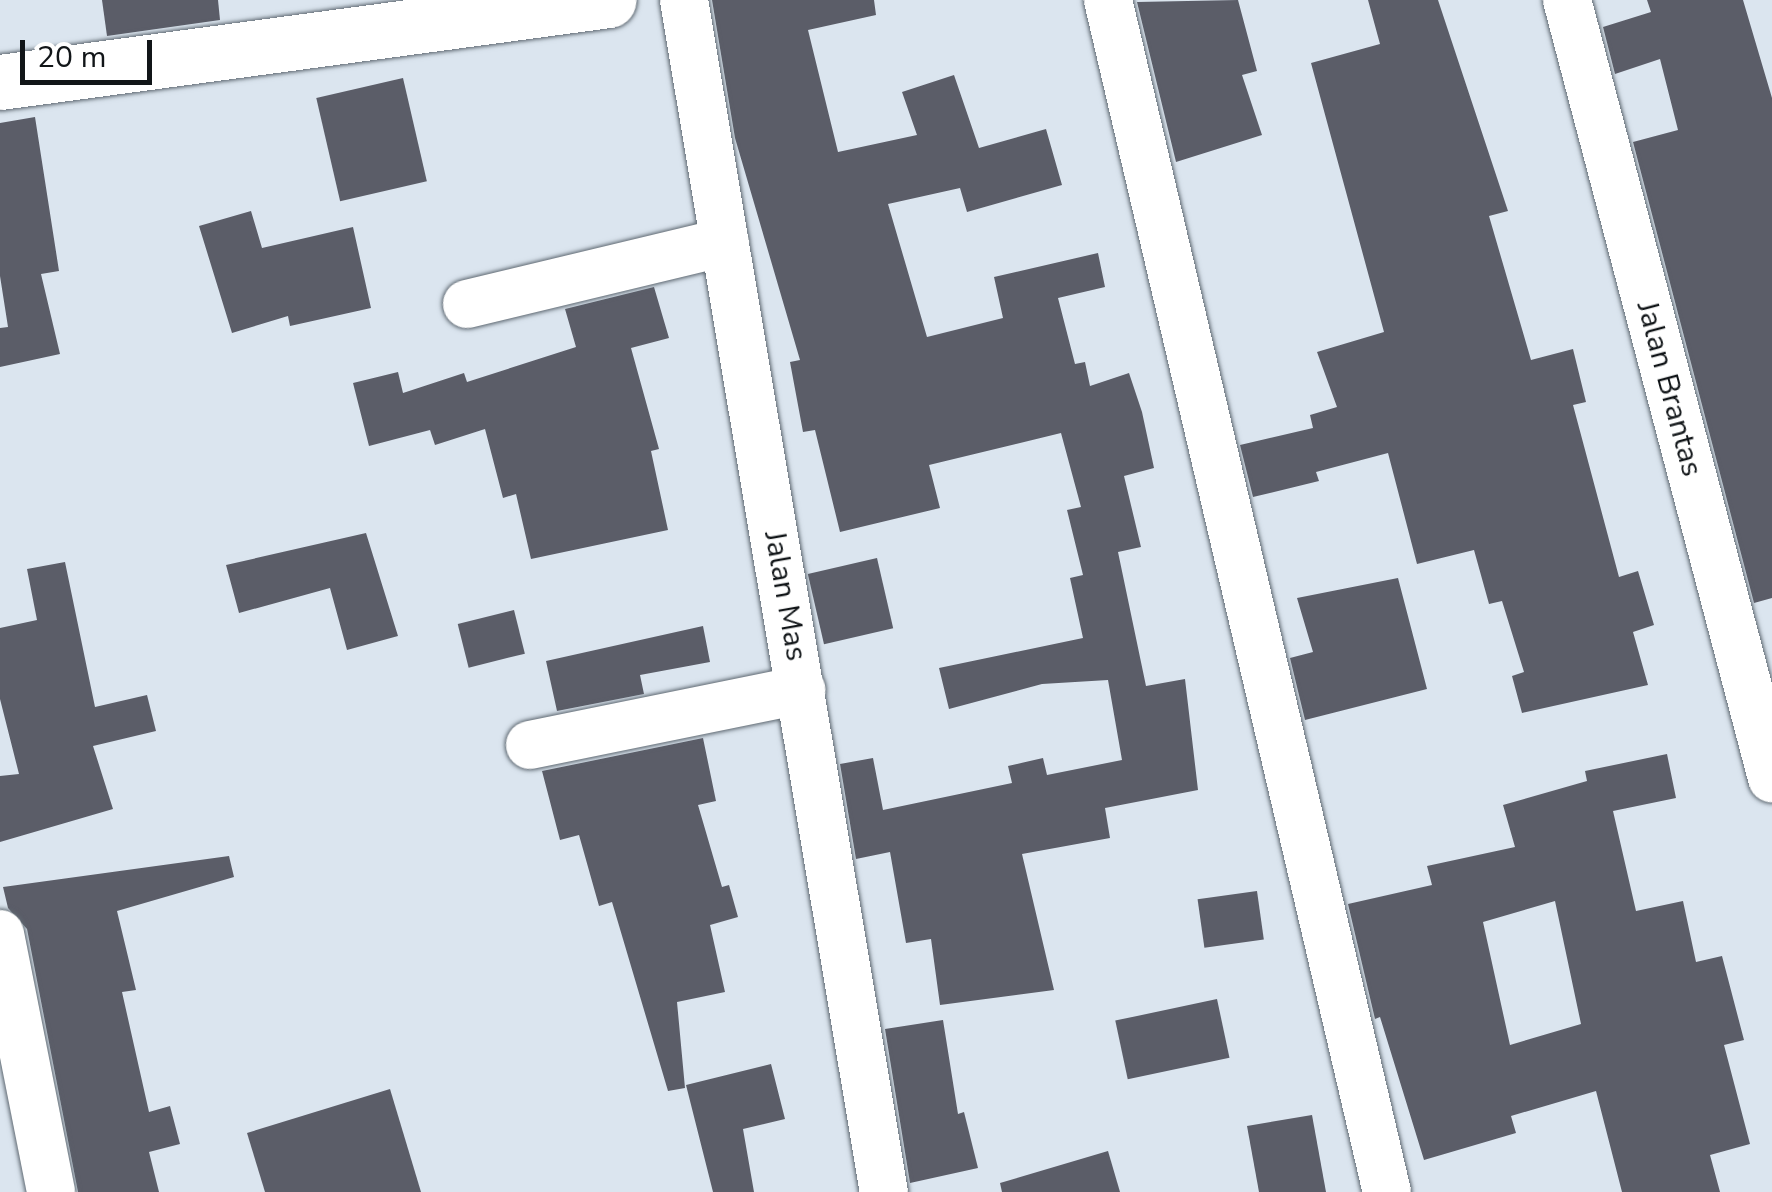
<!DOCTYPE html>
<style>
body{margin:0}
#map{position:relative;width:1772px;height:1192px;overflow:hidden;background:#dbe5ef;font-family:"Nunito Sans",sans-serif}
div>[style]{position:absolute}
.building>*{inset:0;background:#5b5d68;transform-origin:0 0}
.roads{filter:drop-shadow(0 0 2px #5f6972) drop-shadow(0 0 2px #5f6972)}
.minor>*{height:48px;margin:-24px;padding:0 24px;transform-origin:24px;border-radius:24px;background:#fff}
.tertiary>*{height:55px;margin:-27.5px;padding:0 27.5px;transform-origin:27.5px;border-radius:27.5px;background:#fff}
span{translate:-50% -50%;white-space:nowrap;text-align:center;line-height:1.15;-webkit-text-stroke:10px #fff;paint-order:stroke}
.street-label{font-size:30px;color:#111518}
.scale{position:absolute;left:20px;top:40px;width:132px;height:45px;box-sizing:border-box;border:5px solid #111518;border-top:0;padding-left:12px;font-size:30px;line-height:35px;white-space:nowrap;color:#111518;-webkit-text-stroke:8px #fff;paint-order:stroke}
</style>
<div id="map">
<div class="building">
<div style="clip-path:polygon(102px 0,218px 0,220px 20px,107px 36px)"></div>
<div style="clip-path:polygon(712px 0,874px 0,876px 15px,808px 30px,838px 152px,917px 135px,902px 92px,954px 75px,979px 148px,1046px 129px,1062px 185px,967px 212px,960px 188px,888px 204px,927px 337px,1003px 318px,994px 277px,1098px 253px,1105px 287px,1058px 298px,1075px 364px,1085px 362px,1090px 386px,1129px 373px,1142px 412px,1154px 468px,1124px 476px,1141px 547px,1118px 552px,1146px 686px,1185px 679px,1198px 790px,1105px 808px,1110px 838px,1022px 854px,1054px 990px,940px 1005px,931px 939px,906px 943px,890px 852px,856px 859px,840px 764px,873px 758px,883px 810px,1012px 783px,1008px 766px,1043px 758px,1047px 775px,1122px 760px,1108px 680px,1042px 684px,949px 709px,939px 668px,1083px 638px,1070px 578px,1083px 575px,1067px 510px,1081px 507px,1061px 433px,929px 465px,940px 508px,840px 532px,815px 430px,803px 432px,790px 362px,800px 360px,735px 138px)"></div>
<div style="clip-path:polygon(1238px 0,1257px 71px,1242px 75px,1262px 135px,1176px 162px,1137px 2px)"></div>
<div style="clip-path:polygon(1368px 0,1438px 0,1508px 211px,1489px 216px,1531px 360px,1573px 349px,1586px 402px,1573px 405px,1619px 577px,1638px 571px,1654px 625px,1633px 632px,1648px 685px,1522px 713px,1512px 676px,1524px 672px,1502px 601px,1489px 604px,1474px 550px,1417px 564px,1388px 453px,1316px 472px,1319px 481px,1253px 497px,1240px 445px,1313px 428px,1310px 415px,1337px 407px,1317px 352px,1384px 332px,1311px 63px,1380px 44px)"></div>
<div style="clip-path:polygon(1647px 0,1743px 0,1772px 98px,1772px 598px,1754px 603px,1633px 142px,1678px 130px,1660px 59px,1615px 74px,1603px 27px,1651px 12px)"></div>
<div style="left:403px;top:78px;width:106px;height:89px;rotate:77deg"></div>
<div style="clip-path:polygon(35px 117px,59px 271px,41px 274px,60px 354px,0 367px,0 328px,8px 327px,0 276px,0 123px)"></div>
<div style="clip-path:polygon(251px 211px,262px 248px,353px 227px,371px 308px,290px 326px,288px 316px,232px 333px,199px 226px)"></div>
<div style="clip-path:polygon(654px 287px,669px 338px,631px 348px,659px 449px,651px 451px,668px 530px,531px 559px,516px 494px,503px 498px,485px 429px,435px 445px,430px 430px,369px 446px,353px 383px,398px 372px,403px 393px,464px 373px,467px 382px,576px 347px,565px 309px)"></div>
<div style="clip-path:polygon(366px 533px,398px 636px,347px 650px,330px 588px,239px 613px,226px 565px)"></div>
<div style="left:877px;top:558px;width:72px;height:71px;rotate:77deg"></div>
<div style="clip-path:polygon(65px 562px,95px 707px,147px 695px,156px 731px,93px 746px,113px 809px,0 842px,0 776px,19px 774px,0 699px,0 628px,37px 620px,27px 569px)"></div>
<div style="clip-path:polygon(1398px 578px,1427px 689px,1305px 720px,1290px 658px,1313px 652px,1297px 598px)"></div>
<div style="left:514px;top:610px;width:45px;height:58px;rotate:76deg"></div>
<div style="clip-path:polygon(703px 626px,710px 662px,640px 675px,644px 694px,557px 711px,546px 661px)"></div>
<div style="clip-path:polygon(703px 738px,716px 801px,698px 805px,722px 887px,729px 885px,738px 917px,710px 925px,725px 992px,677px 1002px,685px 1088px,668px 1091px,612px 902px,599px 906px,579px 835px,560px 840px,542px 771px)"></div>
<div style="clip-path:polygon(evenodd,1667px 754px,1676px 798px,1613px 811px,1636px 911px,1683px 901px,1696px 962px,1722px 956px,1744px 1040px,1724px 1045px,1750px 1144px,1710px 1155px,1720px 1192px,1622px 1192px,1596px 1091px,1511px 1116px,1516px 1133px,1424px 1160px,1380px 1017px,1375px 1019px,1348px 904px,1432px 885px,1427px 866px,1515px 847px,1503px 805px,1587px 781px,1585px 771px,1667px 754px,1555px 901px,1581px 1024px,1510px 1045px,1483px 922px,1555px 901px)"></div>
<div style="clip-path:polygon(229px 856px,234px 877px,117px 911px,136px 990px,122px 992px,149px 1112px,170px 1106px,180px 1144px,149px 1152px,159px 1192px,78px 1192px,27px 929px,8px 908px,3px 887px)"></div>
<div style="left:1257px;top:891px;width:49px;height:60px;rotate:82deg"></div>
<div style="left:1217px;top:999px;width:60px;height:104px;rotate:78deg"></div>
<div style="clip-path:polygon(943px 1020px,958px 1114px,964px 1112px,978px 1168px,910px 1183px,885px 1029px)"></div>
<div style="clip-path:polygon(771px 1064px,785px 1119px,743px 1129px,754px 1192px,713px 1192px,686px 1085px)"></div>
<div style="clip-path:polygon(390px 1089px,421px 1192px,265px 1192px,247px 1133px)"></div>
<div style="clip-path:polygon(1312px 1115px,1326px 1192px,1259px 1192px,1247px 1126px)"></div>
<div style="clip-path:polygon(1108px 1151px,1120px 1192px,1002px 1192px,1000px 1183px)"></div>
</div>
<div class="roads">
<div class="minor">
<div style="left:684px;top:0;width:1209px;rotate:80.48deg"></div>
<div style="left:1108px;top:0;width:1224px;rotate:76.83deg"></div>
<div style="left:1567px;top:0;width:805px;rotate:75.24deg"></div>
<div style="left:467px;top:304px;width:265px;rotate:-13.5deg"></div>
<div style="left:530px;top:745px;width:277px;rotate:-11.5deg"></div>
<div style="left:0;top:934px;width:263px;rotate:78.8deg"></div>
</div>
<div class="tertiary">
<div style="left:0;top:82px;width:614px;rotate:-7.67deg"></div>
</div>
</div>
<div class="street-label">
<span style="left:1669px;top:389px;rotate:75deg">Jalan Brantas</span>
<span style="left:785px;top:596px;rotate:80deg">Jalan Mas</span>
</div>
<div class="scale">20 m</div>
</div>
